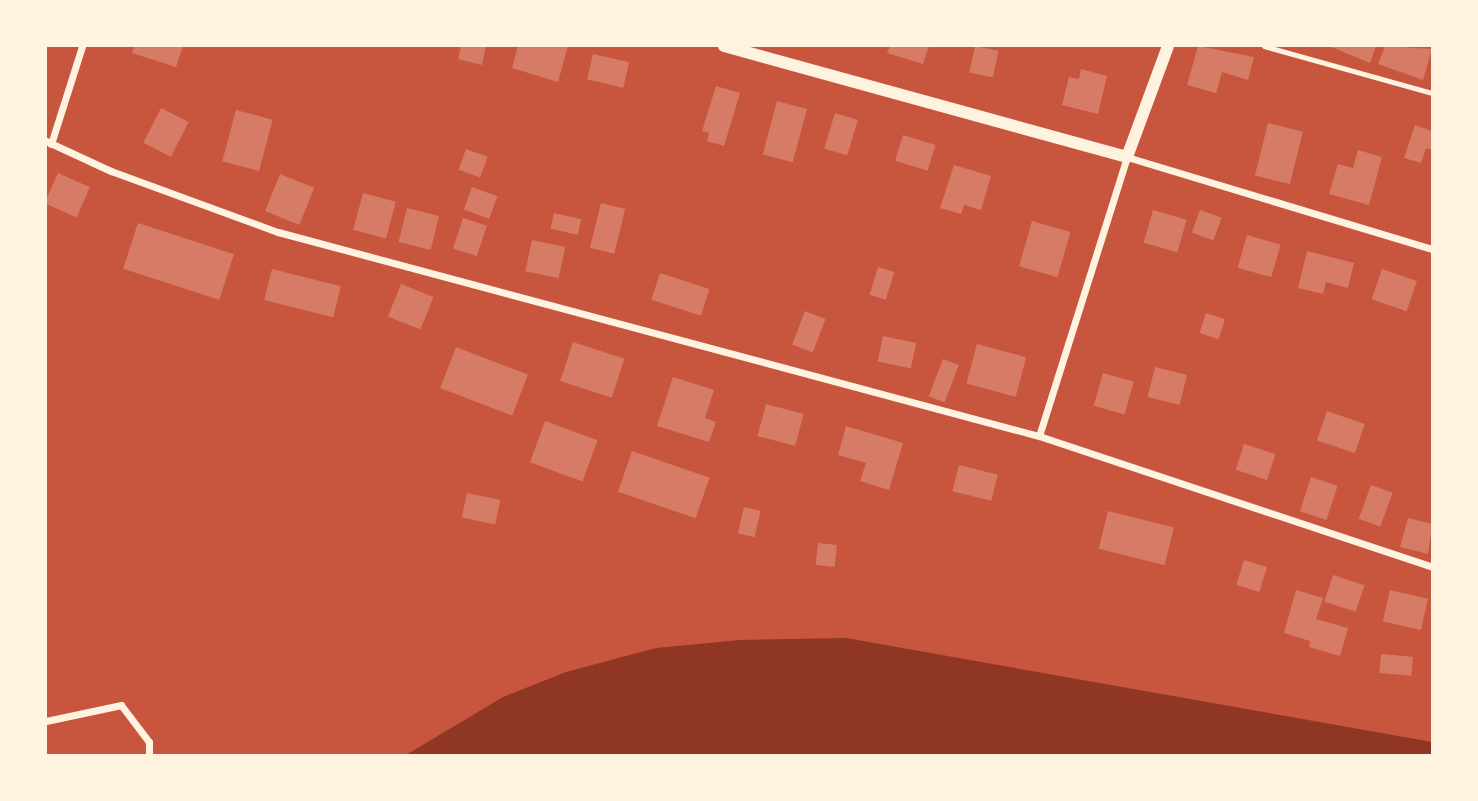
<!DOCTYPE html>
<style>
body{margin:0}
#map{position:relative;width:1478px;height:801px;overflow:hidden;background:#c8553d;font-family:"IBM Plex Sans",sans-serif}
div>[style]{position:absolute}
.water>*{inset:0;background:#8f3625}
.building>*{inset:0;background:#d67c66;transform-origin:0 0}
.service>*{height:5px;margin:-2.5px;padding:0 2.5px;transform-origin:2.5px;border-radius:2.5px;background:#fff3e0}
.minor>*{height:7px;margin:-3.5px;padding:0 3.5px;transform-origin:3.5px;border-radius:3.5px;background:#fff3e0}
.tertiary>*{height:12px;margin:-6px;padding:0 6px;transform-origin:6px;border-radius:6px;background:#fff3e0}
span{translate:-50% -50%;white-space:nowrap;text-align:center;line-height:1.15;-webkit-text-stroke:6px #fff3e0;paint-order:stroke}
.frame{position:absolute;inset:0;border:47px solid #fff3e0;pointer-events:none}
</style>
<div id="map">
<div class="water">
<div style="clip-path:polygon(846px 638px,1432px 742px,1432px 755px,406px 755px,503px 697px,566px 672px,656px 648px,740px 640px)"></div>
</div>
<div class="building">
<div style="clip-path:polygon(134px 46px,183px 46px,176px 67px,132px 53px)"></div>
<div style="clip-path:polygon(461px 46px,486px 46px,482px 65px,458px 59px)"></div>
<div style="clip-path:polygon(518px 46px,568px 46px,558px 82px,512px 68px)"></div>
<div style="clip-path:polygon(890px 46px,929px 46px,923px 64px,887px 53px)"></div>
<div style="left:975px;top:46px;width:24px;height:27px;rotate:12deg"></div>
<div style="clip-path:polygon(1198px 46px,1254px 57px,1248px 80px,1222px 72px,1216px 93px,1187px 85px)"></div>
<div style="clip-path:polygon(1329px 46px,1376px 46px,1370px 63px)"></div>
<div style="clip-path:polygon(1385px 46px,1432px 49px,1423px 80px,1378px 64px)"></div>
<div style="left:593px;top:54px;width:37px;height:26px;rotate:13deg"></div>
<div style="clip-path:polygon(1081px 69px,1107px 76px,1098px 114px,1062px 105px,1069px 77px,1079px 79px)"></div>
<div style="clip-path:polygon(716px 86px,740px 93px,724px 146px,707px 141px,709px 133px,702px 131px)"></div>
<div style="left:777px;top:101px;width:31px;height:55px;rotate:15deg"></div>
<div style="left:161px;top:108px;width:31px;height:39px;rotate:27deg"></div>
<div style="left:236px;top:110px;width:38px;height:53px;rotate:15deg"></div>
<div style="left:835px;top:113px;width:24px;height:37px;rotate:17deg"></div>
<div style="left:1268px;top:123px;width:36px;height:54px;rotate:14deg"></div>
<div style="clip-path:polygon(1415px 125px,1432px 131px,1432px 150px,1426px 148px,1421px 163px,1404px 158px)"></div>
<div style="left:903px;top:135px;width:34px;height:27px;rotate:17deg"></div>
<div style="left:466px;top:149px;width:23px;height:22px;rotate:20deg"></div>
<div style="clip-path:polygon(1358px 150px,1382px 157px,1369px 205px,1329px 194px,1338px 164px,1353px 168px)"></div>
<div style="clip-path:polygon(954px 165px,991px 176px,981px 210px,964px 205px,961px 214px,940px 208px)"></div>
<div style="left:58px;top:173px;width:35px;height:33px;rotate:24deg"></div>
<div style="left:280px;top:174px;width:37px;height:40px;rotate:22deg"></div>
<div style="left:472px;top:187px;width:27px;height:24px;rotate:20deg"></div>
<div style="left:363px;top:193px;width:34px;height:38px;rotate:15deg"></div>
<div style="left:601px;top:203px;width:25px;height:46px;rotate:14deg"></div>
<div style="left:407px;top:208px;width:33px;height:35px;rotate:14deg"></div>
<div style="left:1153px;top:210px;width:35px;height:34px;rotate:16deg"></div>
<div style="left:1200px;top:210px;width:23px;height:24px;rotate:20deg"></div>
<div style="left:554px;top:213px;width:28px;height:16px;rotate:13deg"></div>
<div style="left:463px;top:218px;width:25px;height:32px;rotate:18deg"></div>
<div style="left:1032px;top:221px;width:40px;height:47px;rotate:16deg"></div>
<div style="left:138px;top:223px;width:101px;height:48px;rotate:18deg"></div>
<div style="left:1247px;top:235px;width:35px;height:34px;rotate:16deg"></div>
<div style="left:532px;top:240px;width:34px;height:32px;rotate:12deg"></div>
<div style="clip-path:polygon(1307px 251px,1354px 263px,1348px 288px,1326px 282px,1323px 294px,1298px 288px)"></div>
<div style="left:878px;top:267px;width:17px;height:29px;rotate:17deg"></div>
<div style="left:272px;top:269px;width:71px;height:32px;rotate:14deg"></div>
<div style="left:1382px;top:269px;width:37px;height:32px;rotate:19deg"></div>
<div style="left:660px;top:273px;width:52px;height:28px;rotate:18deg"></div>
<div style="left:401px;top:284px;width:35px;height:35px;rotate:22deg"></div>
<div style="left:805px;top:311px;width:22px;height:36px;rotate:21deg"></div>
<div style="left:1206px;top:313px;width:20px;height:21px;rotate:18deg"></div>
<div style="left:883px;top:336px;width:34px;height:26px;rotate:12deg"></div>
<div style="left:573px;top:342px;width:54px;height:41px;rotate:18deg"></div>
<div style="left:977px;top:344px;width:51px;height:41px;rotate:15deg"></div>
<div style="left:456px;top:347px;width:77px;height:44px;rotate:21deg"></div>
<div style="left:943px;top:359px;width:17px;height:40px;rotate:21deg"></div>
<div style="left:1155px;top:367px;width:33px;height:31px;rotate:14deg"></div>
<div style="left:1103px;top:373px;width:32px;height:34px;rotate:16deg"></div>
<div style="clip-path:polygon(673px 377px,714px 390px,705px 418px,716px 422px,709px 442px,657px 426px)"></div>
<div style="left:766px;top:404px;width:39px;height:33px;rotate:15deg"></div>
<div style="left:1327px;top:411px;width:40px;height:31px;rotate:19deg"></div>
<div style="left:545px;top:421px;width:56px;height:44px;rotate:20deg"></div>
<div style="clip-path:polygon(846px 426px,903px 443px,889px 490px,860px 481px,866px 463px,838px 455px)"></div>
<div style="left:1244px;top:444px;width:33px;height:27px;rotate:18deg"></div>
<div style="left:632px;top:451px;width:82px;height:43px;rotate:19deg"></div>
<div style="left:959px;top:465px;width:40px;height:27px;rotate:14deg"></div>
<div style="left:1311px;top:477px;width:28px;height:36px;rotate:18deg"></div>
<div style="left:1371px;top:485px;width:23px;height:36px;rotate:20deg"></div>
<div style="left:467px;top:493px;width:34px;height:25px;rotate:12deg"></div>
<div style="left:744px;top:507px;width:17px;height:27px;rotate:13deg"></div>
<div style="left:1108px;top:511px;width:68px;height:39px;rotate:14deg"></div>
<div style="clip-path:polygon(1408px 518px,1432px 524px,1428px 554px,1400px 547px)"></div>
<div style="left:818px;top:543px;width:19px;height:22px;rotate:6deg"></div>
<div style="left:1244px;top:560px;width:24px;height:26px;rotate:17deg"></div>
<div style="left:1333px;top:575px;width:33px;height:28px;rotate:18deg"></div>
<div style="clip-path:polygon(1296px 590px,1323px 598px,1316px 619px,1348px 628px,1340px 656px,1309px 647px,1310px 641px,1284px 633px)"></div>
<div style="left:1390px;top:590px;width:39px;height:32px;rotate:13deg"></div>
<div style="left:1381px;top:654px;width:32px;height:19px;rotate:5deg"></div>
</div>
<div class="service">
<div style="left:1264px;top:46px;width:174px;rotate:15.6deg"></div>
</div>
<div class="minor">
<div style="left:46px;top:141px;width:72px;rotate:24.8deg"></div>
<div style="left:111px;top:171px;width:178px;rotate:20.1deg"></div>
<div style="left:278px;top:232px;width:788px;rotate:15.01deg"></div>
<div style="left:1039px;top:436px;width:414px;rotate:18.4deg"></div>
<div style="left:51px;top:144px;width:103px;rotate:-72.4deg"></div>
<div style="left:1039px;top:436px;width:293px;rotate:-72.5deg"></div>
<div style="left:1127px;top:157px;width:319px;rotate:16.8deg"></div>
<div style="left:46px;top:721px;width:77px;rotate:-12deg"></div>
<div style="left:121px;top:705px;width:46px;rotate:52.9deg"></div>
<div style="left:149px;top:742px;width:14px;rotate:90deg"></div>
</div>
<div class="tertiary">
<div style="left:724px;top:46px;width:418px;rotate:15.4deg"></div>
<div style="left:1127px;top:157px;width:118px;rotate:-69.7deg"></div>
</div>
<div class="frame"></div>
</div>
